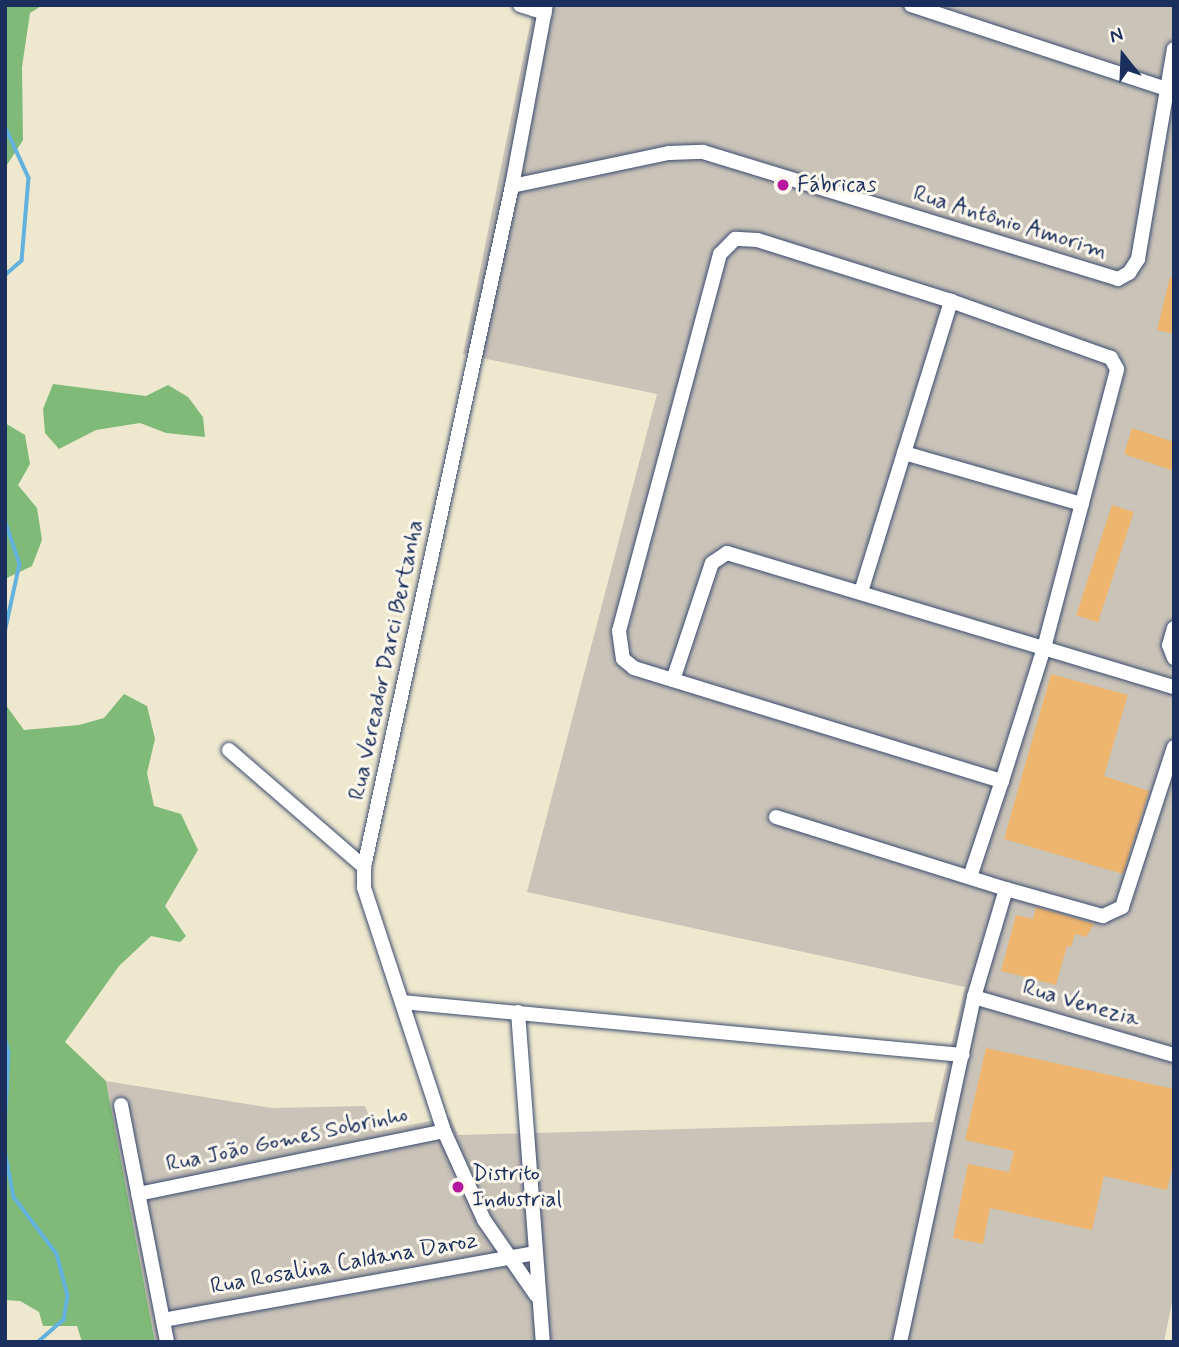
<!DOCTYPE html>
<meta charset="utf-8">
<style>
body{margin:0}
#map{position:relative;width:1179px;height:1347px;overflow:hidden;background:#eee8ce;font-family:Mynerve,sans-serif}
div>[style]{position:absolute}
.industrial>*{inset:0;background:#c9c3b8}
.forest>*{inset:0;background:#80ba78}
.stream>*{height:3.5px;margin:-1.75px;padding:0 1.75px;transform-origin:1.75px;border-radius:1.75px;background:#63b1dd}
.building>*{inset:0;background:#eeb56f;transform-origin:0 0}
.roads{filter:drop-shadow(0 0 2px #3b4b6f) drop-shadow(0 0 2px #3b4b6f)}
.minor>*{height:14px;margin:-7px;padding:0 7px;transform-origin:7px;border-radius:7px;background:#fff}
.dots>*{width:19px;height:19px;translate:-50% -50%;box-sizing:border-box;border:4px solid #fbf7ec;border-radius:50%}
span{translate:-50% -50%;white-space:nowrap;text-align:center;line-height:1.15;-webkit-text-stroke:6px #fbf7ec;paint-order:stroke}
.poi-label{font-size:23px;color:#1b2f5e}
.left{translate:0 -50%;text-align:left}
.street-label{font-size:23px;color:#1b2f5e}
.frame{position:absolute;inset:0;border:7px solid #1b2f5e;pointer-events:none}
.north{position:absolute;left:1088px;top:21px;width:70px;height:70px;-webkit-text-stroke:5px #fbf7ec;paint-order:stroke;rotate:342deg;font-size:19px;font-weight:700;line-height:28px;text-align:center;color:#1b2f5e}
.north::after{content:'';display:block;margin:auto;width:24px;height:32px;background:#1b2f5e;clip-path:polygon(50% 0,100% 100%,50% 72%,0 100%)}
</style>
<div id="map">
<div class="industrial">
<div style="clip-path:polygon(534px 5px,1174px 5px,1174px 1292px,1164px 1342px,155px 1342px,106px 1081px,272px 1108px,365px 1106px,375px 1132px,450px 1117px,458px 1135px,933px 1122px,965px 987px,527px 892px,657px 394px,463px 354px)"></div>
</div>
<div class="forest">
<div style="clip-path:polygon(5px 5px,43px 5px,30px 13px,22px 67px,23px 140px,5px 168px)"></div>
<div style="clip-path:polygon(53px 384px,146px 396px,168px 385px,188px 397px,203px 417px,205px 437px,166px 433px,140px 423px,96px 430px,59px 449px,45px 433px,43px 409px)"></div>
<div style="clip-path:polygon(5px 423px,25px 435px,30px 464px,18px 485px,37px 508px,42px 540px,32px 566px,5px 579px)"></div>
<div style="clip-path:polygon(124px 694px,147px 706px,155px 739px,147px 773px,154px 806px,181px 814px,198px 850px,165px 906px,186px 936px,180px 942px,151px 936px,119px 966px,65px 1042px,106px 1081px,155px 1342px,82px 1342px,77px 1326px,43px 1326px,39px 1312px,20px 1301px,5px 1300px,5px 704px,24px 730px,79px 725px,104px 718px)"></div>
</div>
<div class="stream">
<div style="left:5px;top:126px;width:57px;rotate:65.2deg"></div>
<div style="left:29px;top:178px;width:83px;rotate:94.8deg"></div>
<div style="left:22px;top:261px;width:23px;rotate:139deg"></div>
<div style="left:5px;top:520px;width:46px;rotate:71.2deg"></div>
<div style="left:20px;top:564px;width:71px;rotate:102.3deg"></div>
<div style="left:5px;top:1037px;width:16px;rotate:76deg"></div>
<div style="left:9px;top:1053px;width:78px;rotate:92.9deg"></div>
<div style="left:5px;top:1150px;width:48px;rotate:79.2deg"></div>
<div style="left:14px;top:1197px;width:71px;rotate:53deg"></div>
<div style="left:57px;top:1254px;width:43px;rotate:75.3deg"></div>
<div style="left:68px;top:1296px;width:24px;rotate:99deg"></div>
<div style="left:64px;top:1320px;width:33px;rotate:139deg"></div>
</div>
<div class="building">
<div style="clip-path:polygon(1170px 277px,1174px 277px,1174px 334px,1157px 330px)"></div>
<div style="clip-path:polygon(1132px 428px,1174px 442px,1174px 471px,1124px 454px)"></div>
<div style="left:1112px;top:505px;width:23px;height:116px;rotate:18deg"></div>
<div style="clip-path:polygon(1051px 674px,1128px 695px,1104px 776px,1149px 791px,1123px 874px,1004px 839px)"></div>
<div style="clip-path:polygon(1036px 907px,1094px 924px,1086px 937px,1075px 934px,1071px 947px,1067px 946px,1056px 985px,1001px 971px,1016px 915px,1033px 919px)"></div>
<div style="clip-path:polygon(986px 1048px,1174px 1089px,1174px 1160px,1167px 1190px,1104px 1176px,1092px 1230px,990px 1208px,983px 1244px,953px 1238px,968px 1164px,1009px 1172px,1014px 1151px,965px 1140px)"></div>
</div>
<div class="roads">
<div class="minor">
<div style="left:520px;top:5px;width:26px;rotate:18deg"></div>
<div style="left:911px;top:5px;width:268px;rotate:18.2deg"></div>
<div style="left:512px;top:186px;width:160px;rotate:-11.9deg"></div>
<div style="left:669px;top:153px;width:34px;rotate:-2deg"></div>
<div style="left:703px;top:152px;width:434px;rotate:17deg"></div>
<div style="left:1118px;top:279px;width:13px;rotate:-29deg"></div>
<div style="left:1129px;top:273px;width:17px;rotate:-57deg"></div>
<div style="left:1138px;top:259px;width:213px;rotate:-80.3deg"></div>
<div style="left:904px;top:453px;width:185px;rotate:16deg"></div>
<div style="left:861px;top:592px;width:305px;rotate:-72.8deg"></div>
<div style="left:1174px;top:628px;width:18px;rotate:106deg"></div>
<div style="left:1169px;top:645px;width:14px;rotate:69deg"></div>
<div style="left:673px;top:680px;width:123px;rotate:-71.6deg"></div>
<div style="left:712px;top:563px;width:18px;rotate:-34deg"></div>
<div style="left:727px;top:553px;width:467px;rotate:16.7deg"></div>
<div style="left:229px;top:750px;width:179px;rotate:40.9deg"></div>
<div style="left:776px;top:817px;width:241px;rotate:17.4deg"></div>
<div style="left:1006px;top:889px;width:113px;rotate:106.5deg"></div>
<div style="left:974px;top:997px;width:353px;rotate:102.1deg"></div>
<div style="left:970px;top:877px;width:101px;rotate:-71.6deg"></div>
<div style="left:1002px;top:781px;width:139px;rotate:-72.5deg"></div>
<div style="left:1044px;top:648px;width:288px;rotate:-75.3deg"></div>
<div style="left:1117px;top:369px;width:13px;rotate:-119deg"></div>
<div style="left:1111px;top:358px;width:170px;rotate:-160.4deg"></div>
<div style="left:951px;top:301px;width:203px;rotate:-162.5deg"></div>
<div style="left:757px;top:240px;width:22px;rotate:-177deg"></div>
<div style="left:735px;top:239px;width:21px;rotate:135deg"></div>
<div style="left:720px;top:254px;width:390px;rotate:105deg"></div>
<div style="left:619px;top:631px;width:28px;rotate:82deg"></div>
<div style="left:623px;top:659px;width:14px;rotate:39deg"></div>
<div style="left:634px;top:668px;width:385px;rotate:17.1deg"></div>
<div style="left:1006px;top:889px;width:101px;rotate:15.6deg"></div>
<div style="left:1103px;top:916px;width:21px;rotate:-25deg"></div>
<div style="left:1122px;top:907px;width:168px;rotate:-72deg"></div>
<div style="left:974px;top:997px;width:208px;rotate:16.2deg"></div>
<div style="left:402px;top:1002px;width:563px;rotate:5.41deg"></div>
<div style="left:518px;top:1012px;width:331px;rotate:85.7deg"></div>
<div style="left:121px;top:1105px;width:241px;rotate:79deg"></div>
<div style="left:138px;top:1194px;width:312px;rotate:-11.6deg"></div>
<div style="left:536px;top:1295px;width:91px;rotate:-124.7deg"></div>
<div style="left:484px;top:1220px;width:98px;rotate:-114.2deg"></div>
<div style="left:444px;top:1131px;width:257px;rotate:-108.2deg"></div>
<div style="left:364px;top:887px;width:20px;rotate:-90deg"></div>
<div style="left:364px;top:867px;width:697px;rotate:-77.74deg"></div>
<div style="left:512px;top:186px;width:184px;rotate:-79.4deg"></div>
<div style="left:163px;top:1320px;width:377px;rotate:-10.2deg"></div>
</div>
</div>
<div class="dots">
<div style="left:783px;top:185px;background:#b5179e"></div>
<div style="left:458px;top:1187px;background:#b5179e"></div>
</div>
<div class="poi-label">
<span class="left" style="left:797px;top:185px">Fábricas</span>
<span class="left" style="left:472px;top:1187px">Distrito<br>Industrial</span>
</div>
<div class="street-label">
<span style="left:1010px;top:223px;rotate:17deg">Rua Antônio Amorim</span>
<span style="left:387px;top:660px;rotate:-78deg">Rua Vereador Darci Bertanha</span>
<span style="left:1081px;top:1004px;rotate:16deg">Rua Venezia</span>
<span style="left:287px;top:1140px;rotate:-12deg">Rua João Gomes Sobrinho</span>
<span style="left:344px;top:1264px;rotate:-10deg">Rua Rosalina Caldana Daroz</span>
</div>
<div class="frame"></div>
<div class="north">N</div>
</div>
